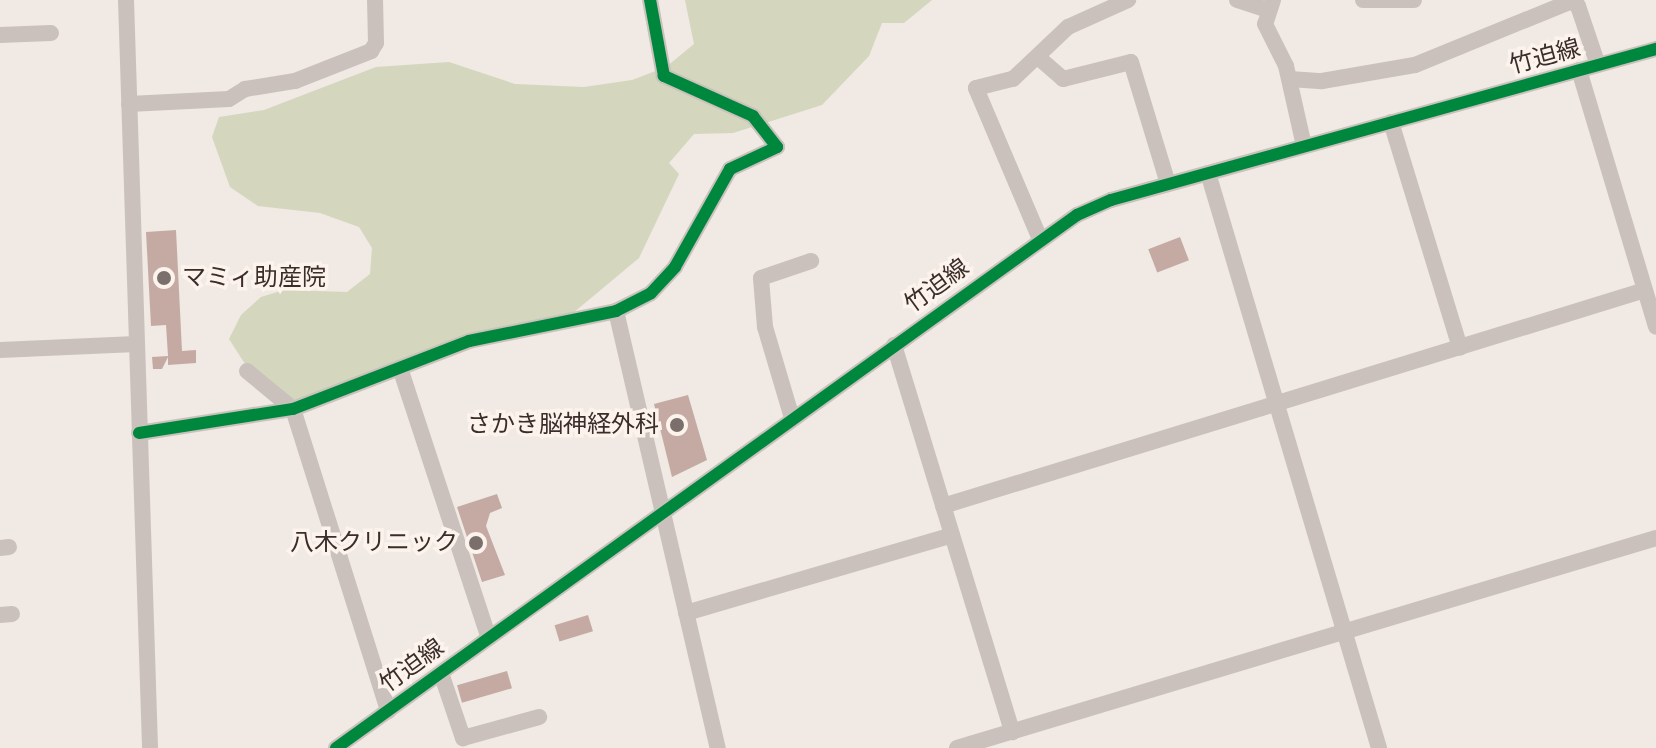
<!DOCTYPE html>
<meta charset="utf-8">
<style>
body{margin:0}
#map{position:relative;width:1656px;height:748px;overflow:hidden;background:#f0e9e4;font-family:"Source Sans 3","Noto Sans JP",sans-serif}
div>[style]{position:absolute}
.green>*{inset:0;background:#d4d6bd}
.building>*{inset:0;background:#c5aaa4;transform-origin:0 0}
.minor>*{height:16px;margin:-8px;padding:0 8px;transform-origin:8px;border-radius:8px;background:#cac1bc}
.cycleway>*{height:12px;margin:-6px;padding:0 6px;transform-origin:6px;border-radius:6px;background:#00873e}
.dots>*{width:22px;height:22px;translate:-50% -50%;box-sizing:border-box;border:4px solid #fcf3ec;border-radius:50%}
span{translate:-50% -50%;white-space:nowrap;text-align:center;line-height:1.15;-webkit-text-stroke:7px #fcf3ec;paint-order:stroke}
.street-label{font-size:24px;color:#3b2d29}
.poi-label{font-size:24px;color:#3b2d29}
.left{translate:0 -50%;text-align:left}
.right{translate:-100% -50%;text-align:right}
</style>
<div id="map">
<div class="green">
<div style="clip-path:polygon(685px 0,932px 0,904px 23px,882px 23px,869px 56px,822px 105px,733px 133px,694px 134px,669px 163px,679px 174px,639px 258px,567px 318px,298px 403px,247px 367px,229px 339px,241px 315px,261px 297px,284px 290px,347px 292px,370px 274px,372px 248px,359px 227px,320px 213px,258px 206px,230px 187px,212px 137px,219px 117px,264px 110px,376px 67px,449px 62px,515px 84px,584px 87px,632px 80px,666px 67px,694px 44px)"></div>
</div>
<div class="building">
<div style="clip-path:polygon(176px 230px,182px 351px,196px 350px,196px 363px,168px 365px,168px 357px,162px 369px,153px 369px,152px 357px,168px 356px,166px 325px,151px 326px,146px 232px)"></div>
<div style="left:1180px;top:237px;width:25px;height:34px;rotate:69deg"></div>
<div style="clip-path:polygon(688px 395px,707px 460px,672px 477px,654px 404px)"></div>
<div style="clip-path:polygon(497px 494px,502px 508px,490px 513px,486px 526px,505px 575px,482px 582px,457px 507px)"></div>
<div style="left:588px;top:615px;width:17px;height:35px;rotate:73deg"></div>
<div style="left:507px;top:671px;width:18px;height:52px;rotate:74deg"></div>
</div>
<div class="minor">
<div style="left:126px;top:0;width:748px;rotate:88.16deg"></div>
<div style="left:1237px;top:0;width:29px;rotate:18deg"></div>
<div style="left:1273px;top:0;width:25px;rotate:108deg"></div>
<div style="left:1265px;top:24px;width:47px;rotate:63.4deg"></div>
<div style="left:1286px;top:66px;width:82px;rotate:77.3deg"></div>
<div style="left:1363px;top:0;width:51px"></div>
<div style="left:1570px;top:0;width:10px;rotate:37deg"></div>
<div style="left:1578px;top:6px;width:62px;rotate:71.3deg"></div>
<div style="left:0;top:35px;width:51px;rotate:-2.2deg"></div>
<div style="left:1039px;top:58px;width:32px;rotate:41deg"></div>
<div style="left:1063px;top:79px;width:70px;rotate:-14deg"></div>
<div style="left:1131px;top:62px;width:127px;rotate:73.1deg"></div>
<div style="left:1579px;top:70px;width:268px;rotate:73.3deg"></div>
<div style="left:1290px;top:79px;width:32px;rotate:4deg"></div>
<div style="left:1322px;top:81px;width:94px;rotate:-9.8deg"></div>
<div style="left:1415px;top:65px;width:172px;rotate:-22.2deg"></div>
<div style="left:129px;top:104px;width:100px;rotate:-2.9deg"></div>
<div style="left:229px;top:99px;width:19px;rotate:-32deg"></div>
<div style="left:245px;top:89px;width:51px;rotate:-9.1deg"></div>
<div style="left:295px;top:81px;width:82px;rotate:-21.5deg"></div>
<div style="left:371px;top:51px;width:9px;rotate:-58deg"></div>
<div style="left:376px;top:43px;width:43px;rotate:-91.3deg"></div>
<div style="left:1391px;top:122px;width:236px;rotate:73deg"></div>
<div style="left:1208px;top:173px;width:600px;rotate:73.44deg"></div>
<div style="left:1040px;top:239px;width:164px;rotate:-113deg"></div>
<div style="left:976px;top:88px;width:38px;rotate:-14deg"></div>
<div style="left:1013px;top:79px;width:76px;rotate:-43.4deg"></div>
<div style="left:1068px;top:27px;width:66px;rotate:-24.2deg"></div>
<div style="left:616px;top:311px;width:449px;rotate:76.9deg"></div>
<div style="left:894px;top:345px;width:405px;rotate:73deg"></div>
<div style="left:0;top:350px;width:136px;rotate:-2.5deg"></div>
<div style="left:247px;top:371px;width:60px;rotate:39.6deg"></div>
<div style="left:293px;top:409px;width:317px;rotate:72.5deg"></div>
<div style="left:401px;top:371px;width:281px;rotate:71.8deg"></div>
<div style="left:792px;top:418px;width:95px;rotate:-106.5deg"></div>
<div style="left:765px;top:327px;width:49px;rotate:-94.7deg"></div>
<div style="left:761px;top:278px;width:53px;rotate:-18.8deg"></div>
<div style="left:139px;top:433px;width:156px;rotate:-8.9deg"></div>
<div style="left:293px;top:409px;width:189px;rotate:-21.1deg"></div>
<div style="left:469px;top:341px;width:150px;rotate:-11.5deg"></div>
<div style="left:616px;top:311px;width:39px;rotate:-27deg"></div>
<div style="left:651px;top:293px;width:35px;rotate:-47deg"></div>
<div style="left:675px;top:267px;width:112px;rotate:-60.7deg"></div>
<div style="left:730px;top:169px;width:52px;rotate:-25.1deg"></div>
<div style="left:777px;top:147px;width:39px;rotate:-128deg"></div>
<div style="left:753px;top:116px;width:98px;rotate:-155.8deg"></div>
<div style="left:664px;top:76px;width:77px;rotate:-100.4deg"></div>
<div style="left:943px;top:506px;width:734px;rotate:-17.1deg"></div>
<div style="left:0;top:548px;width:9px;rotate:-6deg"></div>
<div style="left:686px;top:613px;width:277px;rotate:-16.3deg"></div>
<div style="left:0;top:615px;width:12px;rotate:-5deg"></div>
<div style="left:441px;top:673px;width:69px;rotate:71.3deg"></div>
<div style="left:463px;top:738px;width:79px;rotate:-15.4deg"></div>
<div style="left:336px;top:748px;width:913px;rotate:-35.73deg"></div>
<div style="left:1077px;top:215px;width:37px;rotate:-24deg"></div>
<div style="left:1111px;top:200px;width:566px;rotate:-15.49deg"></div>
<div style="left:957px;top:748px;width:730px;rotate:-16.72deg"></div>
</div>
<div class="cycleway">
<div style="left:139px;top:433px;width:156px;rotate:-8.9deg"></div>
<div style="left:293px;top:409px;width:189px;rotate:-21.1deg"></div>
<div style="left:469px;top:341px;width:150px;rotate:-11.5deg"></div>
<div style="left:616px;top:311px;width:39px;rotate:-27deg"></div>
<div style="left:651px;top:293px;width:35px;rotate:-47deg"></div>
<div style="left:675px;top:267px;width:112px;rotate:-60.7deg"></div>
<div style="left:730px;top:169px;width:52px;rotate:-25.1deg"></div>
<div style="left:777px;top:147px;width:39px;rotate:-128deg"></div>
<div style="left:753px;top:116px;width:98px;rotate:-155.8deg"></div>
<div style="left:664px;top:76px;width:77px;rotate:-100.4deg"></div>
<div style="left:336px;top:748px;width:913px;rotate:-35.73deg"></div>
<div style="left:1077px;top:215px;width:37px;rotate:-24deg"></div>
<div style="left:1111px;top:200px;width:566px;rotate:-15.49deg"></div>
</div>
<div class="dots">
<div style="left:164px;top:278px;background:#7a6f6a"></div>
<div style="left:677px;top:425px;background:#7a6f6a"></div>
<div style="left:476px;top:543px;background:#7a6f6a"></div>
</div>
<div class="street-label">
<span style="left:1545px;top:57px;rotate:-15deg">竹迫線</span>
<span style="left:937px;top:286px;rotate:-36deg">竹迫線</span>
<span style="left:412px;top:666px;rotate:-36deg">竹迫線</span>
</div>
<div class="poi-label">
<span class="left" style="left:182px;top:278px">マミィ助産院</span>
<span class="right" style="left:659px;top:425px">さかき脳神経外科</span>
<span class="right" style="left:458px;top:543px">八木クリニック</span>
</div>
</div>
